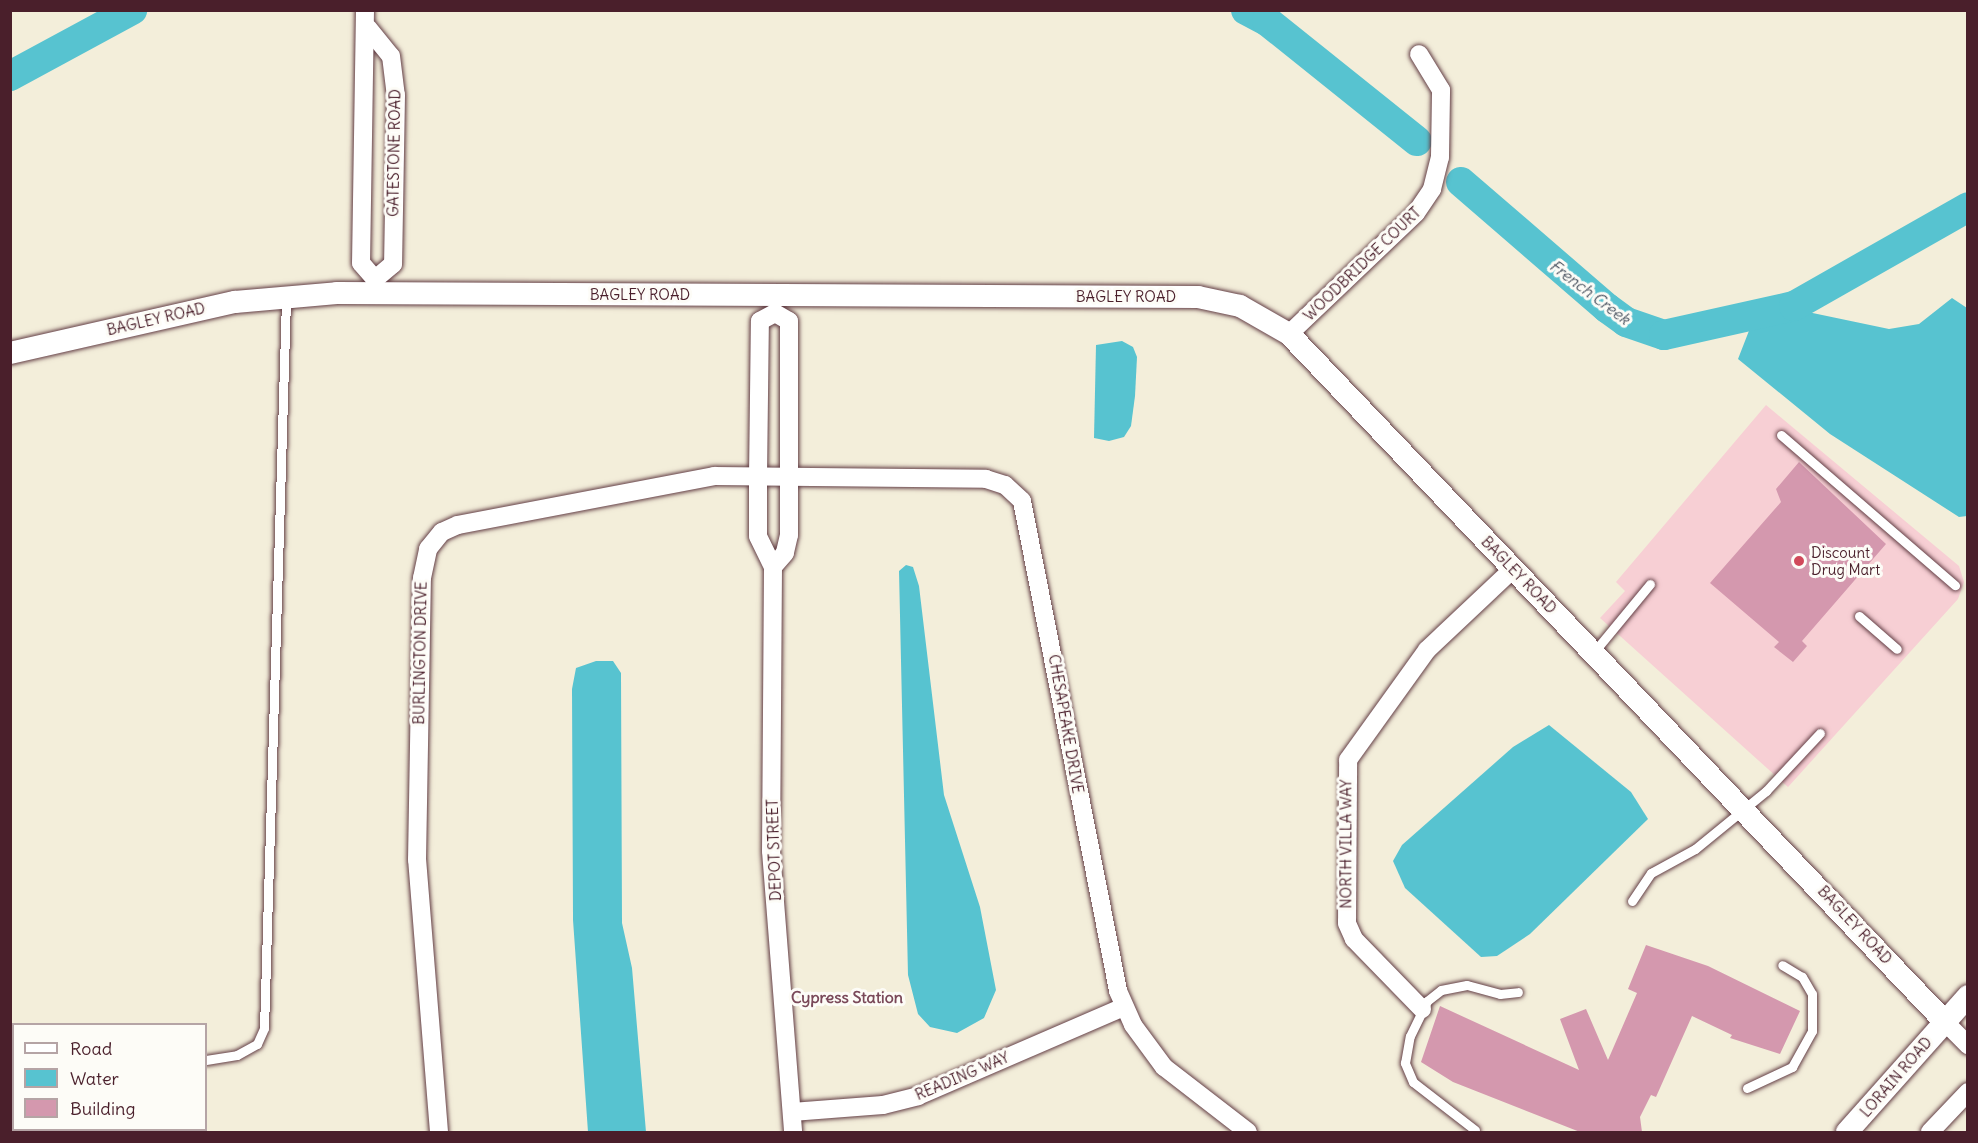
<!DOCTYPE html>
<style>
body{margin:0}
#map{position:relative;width:1978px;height:1143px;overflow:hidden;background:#f3eeda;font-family:Delius,sans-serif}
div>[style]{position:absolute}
.built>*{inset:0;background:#f7cfd4}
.water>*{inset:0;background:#57c3d0}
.river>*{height:30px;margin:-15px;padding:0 15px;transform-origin:15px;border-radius:15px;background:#57c3d0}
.building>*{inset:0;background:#d498ae}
.roads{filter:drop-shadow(0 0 2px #633e45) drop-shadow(0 0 2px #633e45)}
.service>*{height:9px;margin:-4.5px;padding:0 4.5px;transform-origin:4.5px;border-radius:4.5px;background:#fff}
.minor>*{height:18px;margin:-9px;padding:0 9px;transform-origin:9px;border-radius:9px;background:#fff}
.tertiary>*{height:22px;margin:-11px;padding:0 11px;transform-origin:11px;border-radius:11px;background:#fff}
.dots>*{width:16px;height:16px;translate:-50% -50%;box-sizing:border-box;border:3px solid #fdfcf7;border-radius:50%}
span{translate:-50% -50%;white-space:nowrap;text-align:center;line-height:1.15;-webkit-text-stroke:6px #fdfcf7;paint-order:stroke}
.street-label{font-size:15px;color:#4a1f2b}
.poi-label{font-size:15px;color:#4a1f2b}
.left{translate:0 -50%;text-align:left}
.water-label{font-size:16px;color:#4f5865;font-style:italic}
.neighbourhood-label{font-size:16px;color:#7a4959;font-weight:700}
.frame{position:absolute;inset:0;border:12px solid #4a1f2b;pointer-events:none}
.legend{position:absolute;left:12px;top:1023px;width:195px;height:108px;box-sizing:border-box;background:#fdfcf7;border:2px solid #b5a4a5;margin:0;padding:8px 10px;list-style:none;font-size:18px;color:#4a1f2b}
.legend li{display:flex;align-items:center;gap:12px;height:30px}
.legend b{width:30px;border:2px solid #b5a4a5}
</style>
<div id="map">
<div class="built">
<div style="clip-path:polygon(1766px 405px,1959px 566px,1964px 582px,1958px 599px,1788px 787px,1600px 618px,1625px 591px,1616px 582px)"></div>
</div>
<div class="water">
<div style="clip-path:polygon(1952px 298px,1967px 308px,1967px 516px,1959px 517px,1830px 434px,1738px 359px,1752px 323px,1803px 311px,1889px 329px,1919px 324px)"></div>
<div style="clip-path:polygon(1122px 341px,1133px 347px,1137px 357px,1135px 396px,1131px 426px,1124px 437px,1109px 441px,1094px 438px,1096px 345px)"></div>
<div style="clip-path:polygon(906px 565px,913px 567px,919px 586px,944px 795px,980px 907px,996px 990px,984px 1018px,957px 1033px,930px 1027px,918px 1014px,908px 975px,899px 571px)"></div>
<div style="clip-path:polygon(596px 661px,613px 661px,621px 673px,622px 923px,632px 968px,646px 1132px,588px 1132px,573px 920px,572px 689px,576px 668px)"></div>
<div style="clip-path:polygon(1549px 725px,1631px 792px,1648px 819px,1530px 934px,1497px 956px,1481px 957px,1405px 888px,1393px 861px,1402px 845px,1513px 747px)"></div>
</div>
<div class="river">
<div style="left:1246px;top:10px;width:24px;rotate:28deg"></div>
<div style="left:1267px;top:21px;width:192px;rotate:38.7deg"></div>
<div style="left:10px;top:76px;width:139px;rotate:-28.4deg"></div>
<div style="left:1461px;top:182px;width:193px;rotate:40.8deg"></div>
<div style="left:1607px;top:308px;width:24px;rotate:36deg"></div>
<div style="left:1626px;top:322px;width:40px;rotate:18.9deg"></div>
<div style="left:1664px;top:335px;width:133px;rotate:-12.6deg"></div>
<div style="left:1794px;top:306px;width:200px;rotate:-29.6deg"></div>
</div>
<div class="building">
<div style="clip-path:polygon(1799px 462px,1886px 544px,1802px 641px,1807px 646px,1793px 662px,1774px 647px,1779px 642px,1710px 583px,1781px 502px,1776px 489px)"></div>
<div style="clip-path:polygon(1646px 945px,1708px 966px,1800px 1011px,1780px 1054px,1730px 1038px,1732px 1035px,1692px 1016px,1656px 1097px,1651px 1095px,1640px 1117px,1642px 1132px,1580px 1132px,1453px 1082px,1421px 1062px,1440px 1006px,1579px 1070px,1560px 1019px,1586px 1009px,1608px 1060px,1637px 993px,1628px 989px)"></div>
</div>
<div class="roads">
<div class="service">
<div style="left:1781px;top:435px;width:230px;rotate:40.8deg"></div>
<div style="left:1859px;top:616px;width:50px;rotate:41deg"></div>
<div style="left:1594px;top:652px;width:88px;rotate:-50.5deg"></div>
<div style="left:1632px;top:901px;width:34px;rotate:-56deg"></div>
<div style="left:1651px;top:873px;width:50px;rotate:-28.6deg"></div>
<div style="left:1695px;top:849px;width:92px;rotate:-39.2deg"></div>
<div style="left:1766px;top:791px;width:79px;rotate:-47deg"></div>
<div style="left:206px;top:1060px;width:31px;rotate:-9deg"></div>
<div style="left:237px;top:1055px;width:23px;rotate:-29deg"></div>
<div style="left:257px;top:1044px;width:17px;rotate:-66deg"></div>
<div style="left:264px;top:1028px;width:730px;rotate:-88.27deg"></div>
<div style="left:1747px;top:1088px;width:50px;rotate:-25deg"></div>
<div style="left:1792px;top:1067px;width:41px;rotate:-60.9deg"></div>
<div style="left:1812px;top:1031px;width:37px;rotate:-90deg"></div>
<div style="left:1812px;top:994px;width:20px;rotate:-120deg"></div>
<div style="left:1802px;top:977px;width:23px;rotate:-149deg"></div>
<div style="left:1475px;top:1130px;width:78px;rotate:-142.3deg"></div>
<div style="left:1413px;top:1082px;width:21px;rotate:-113deg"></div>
<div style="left:1405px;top:1063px;width:27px;rotate:-80deg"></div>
<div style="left:1410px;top:1036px;width:39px;rotate:-64deg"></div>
<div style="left:1427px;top:1001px;width:18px;rotate:-38deg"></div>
<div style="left:1441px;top:990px;width:26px;rotate:-11deg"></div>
<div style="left:1467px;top:985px;width:34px;rotate:15deg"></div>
<div style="left:1500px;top:994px;width:18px;rotate:-6deg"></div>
<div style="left:62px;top:1132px;width:2px;rotate:-90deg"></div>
</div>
<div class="minor">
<div style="left:365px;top:10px;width:253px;rotate:90.9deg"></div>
<div style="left:361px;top:263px;width:21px;rotate:49deg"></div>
<div style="left:375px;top:279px;width:14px;rotate:90deg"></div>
<div style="left:368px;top:28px;width:36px;rotate:51deg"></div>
<div style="left:391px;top:56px;width:39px;rotate:83deg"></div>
<div style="left:396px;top:95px;width:169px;rotate:91deg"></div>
<div style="left:393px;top:264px;width:23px;rotate:140deg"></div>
<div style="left:775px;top:313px;width:16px;rotate:30deg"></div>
<div style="left:789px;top:321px;width:214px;rotate:90deg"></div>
<div style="left:789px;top:535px;width:18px;rotate:103deg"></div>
<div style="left:785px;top:553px;width:18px;rotate:131deg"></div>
<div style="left:773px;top:567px;width:34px;rotate:-116deg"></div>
<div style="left:758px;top:536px;width:59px;rotate:-90deg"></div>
<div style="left:758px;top:477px;width:156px;rotate:-89.3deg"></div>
<div style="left:760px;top:321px;width:17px;rotate:-28deg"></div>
<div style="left:1289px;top:334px;width:175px;rotate:-43.6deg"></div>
<div style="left:1416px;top:213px;width:29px;rotate:-56deg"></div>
<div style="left:1432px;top:189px;width:33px;rotate:-76deg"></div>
<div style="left:1440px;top:157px;width:67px;rotate:-89.1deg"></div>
<div style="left:1441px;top:90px;width:42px;rotate:-121.4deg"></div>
<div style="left:773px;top:567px;width:284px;rotate:90.4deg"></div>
<div style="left:771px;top:851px;width:282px;rotate:85.5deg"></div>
<div style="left:1422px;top:1009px;width:98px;rotate:-134.2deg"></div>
<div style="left:1354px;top:939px;width:17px;rotate:-114deg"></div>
<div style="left:1347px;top:923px;width:163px;rotate:-89.6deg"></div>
<div style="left:1348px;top:760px;width:135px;rotate:-54.3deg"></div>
<div style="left:1427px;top:650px;width:118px;rotate:-43.3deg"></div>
<div style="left:1945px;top:1022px;width:33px;rotate:45deg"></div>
<div style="left:792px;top:1112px;width:91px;rotate:-4.4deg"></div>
<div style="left:883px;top:1105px;width:36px;rotate:-14deg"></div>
<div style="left:918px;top:1096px;width:224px;rotate:-23.4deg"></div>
<div style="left:439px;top:1132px;width:273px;rotate:-94.6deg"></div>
<div style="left:417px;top:860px;width:282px;rotate:-89deg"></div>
<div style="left:422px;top:578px;width:30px;rotate:-78deg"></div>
<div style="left:428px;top:549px;width:22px;rotate:-51deg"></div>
<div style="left:442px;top:532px;width:17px;rotate:-24deg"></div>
<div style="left:458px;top:525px;width:261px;rotate:-10.8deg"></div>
<div style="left:714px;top:476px;width:272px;rotate:0.6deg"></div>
<div style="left:986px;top:479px;width:20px;rotate:18deg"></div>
<div style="left:1005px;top:485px;width:23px;rotate:43deg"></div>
<div style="left:1022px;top:501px;width:499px;rotate:78.9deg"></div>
<div style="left:1118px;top:991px;width:37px;rotate:66deg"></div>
<div style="left:1133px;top:1025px;width:52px;rotate:53.6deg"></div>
<div style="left:1164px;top:1067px;width:106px;rotate:37.7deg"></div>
<div style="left:1930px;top:1132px;width:55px;rotate:-46.5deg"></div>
</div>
<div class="tertiary">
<div style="left:10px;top:353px;width:231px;rotate:-12.8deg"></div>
<div style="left:235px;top:302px;width:102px;rotate:-5deg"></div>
<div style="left:337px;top:293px;width:861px;rotate:0.27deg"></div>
<div style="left:1198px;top:297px;width:43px;rotate:12.1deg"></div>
<div style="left:1240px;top:306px;width:56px;rotate:29.7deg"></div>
<div style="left:1289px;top:334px;width:951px;rotate:46.36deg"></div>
<div style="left:1847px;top:1132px;width:182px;rotate:-48.3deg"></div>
</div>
</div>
<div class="dots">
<div style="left:1799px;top:561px;background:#d1495b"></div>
</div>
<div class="street-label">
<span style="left:394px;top:153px;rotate:-89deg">GATESTONE ROAD</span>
<span style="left:1362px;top:264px;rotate:-44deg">WOODBRIDGE COURT</span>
<span style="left:640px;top:295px">BAGLEY ROAD</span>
<span style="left:1126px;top:297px">BAGLEY ROAD</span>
<span style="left:156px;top:319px;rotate:-13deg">BAGLEY ROAD</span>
<span style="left:1519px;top:575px;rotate:46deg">BAGLEY ROAD</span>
<span style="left:420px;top:653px;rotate:-89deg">BURLINGTON DRIVE</span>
<span style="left:1066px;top:724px;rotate:80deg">CHESAPEAKE DRIVE</span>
<span style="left:1346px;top:844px;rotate:-90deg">NORTH VILLA WAY</span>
<span style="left:774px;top:850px;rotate:-92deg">DEPOT STREET</span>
<span style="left:1855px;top:925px;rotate:47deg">BAGLEY ROAD</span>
<span style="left:962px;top:1076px;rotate:-23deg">READING WAY</span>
<span style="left:1896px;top:1077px;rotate:-49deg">LORAIN ROAD</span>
</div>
<div class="poi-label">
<span class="left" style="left:1811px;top:561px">Discount<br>Drug Mart</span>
</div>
<div class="water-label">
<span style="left:1590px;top:292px;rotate:37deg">French Creek</span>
</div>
<div class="neighbourhood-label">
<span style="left:847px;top:997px">Cypress Station</span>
</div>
<div class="frame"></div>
<ul class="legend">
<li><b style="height:8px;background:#fff"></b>Road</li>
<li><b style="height:16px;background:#57c3d0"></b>Water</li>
<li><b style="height:16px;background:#d498ae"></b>Building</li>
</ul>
</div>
